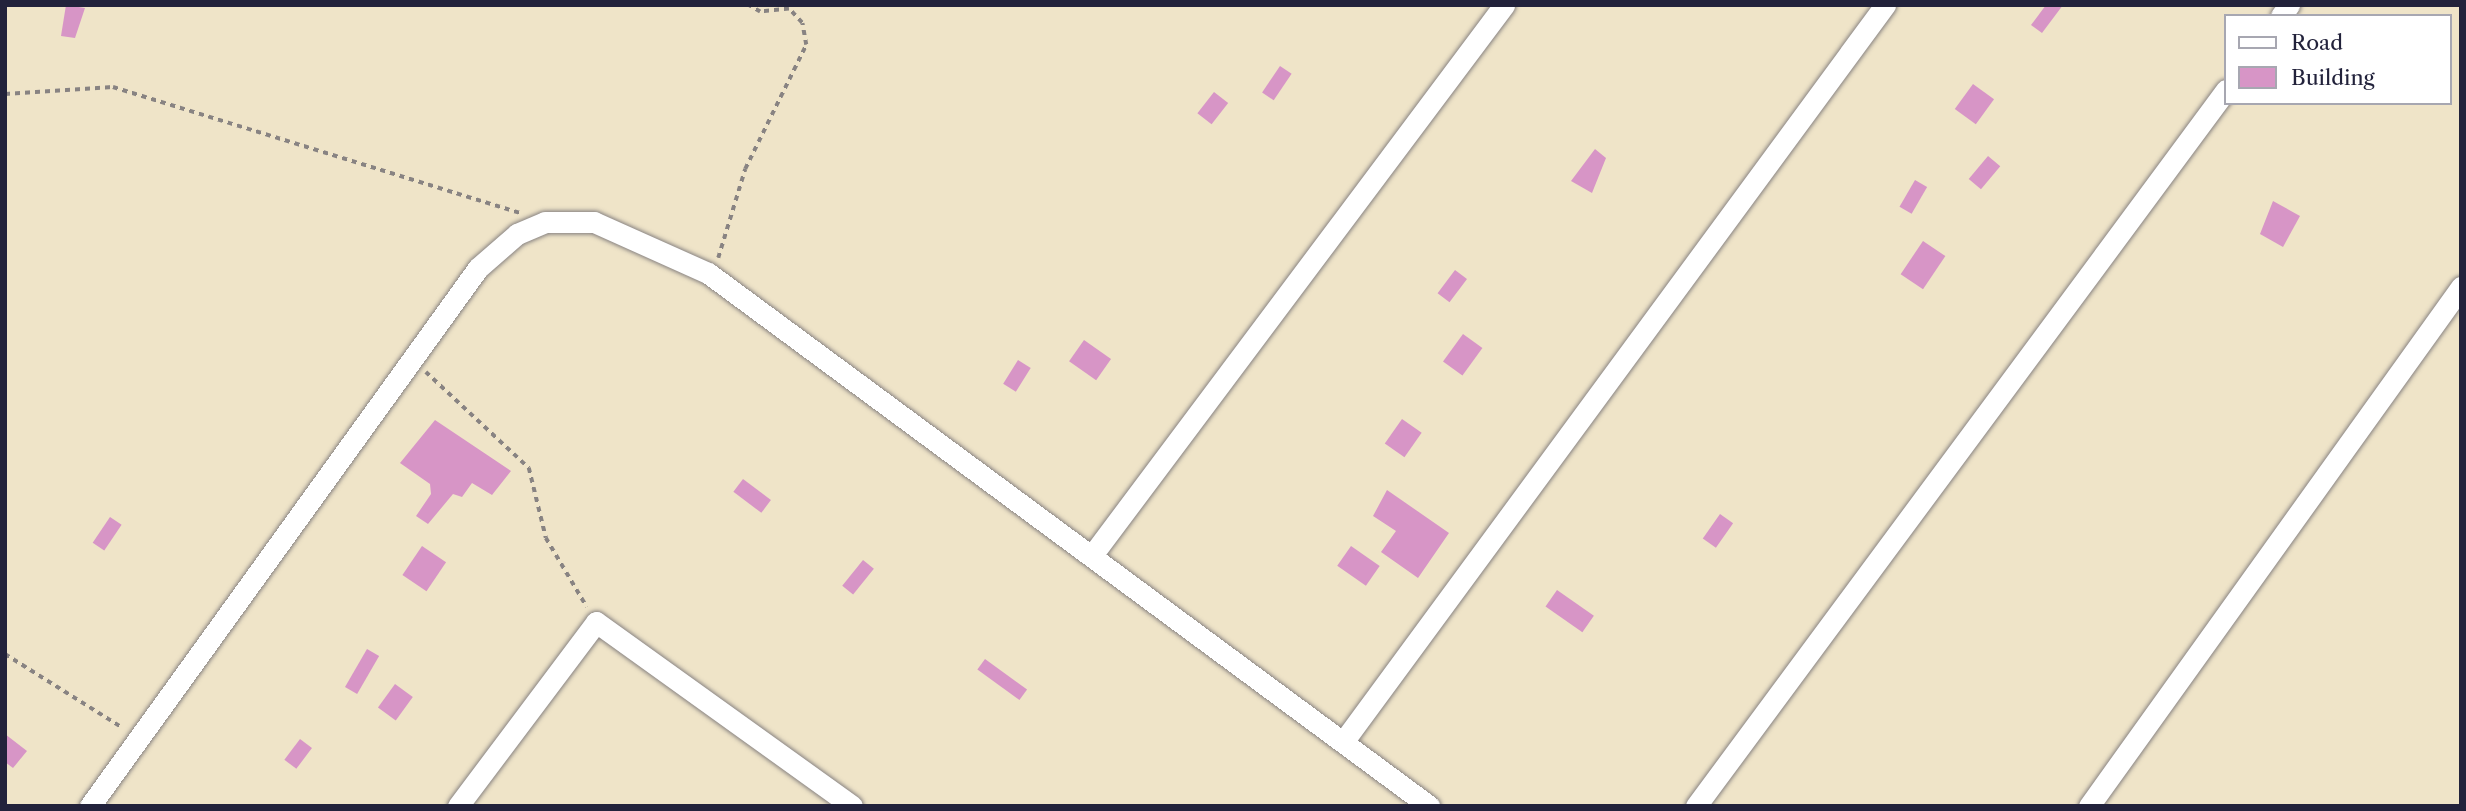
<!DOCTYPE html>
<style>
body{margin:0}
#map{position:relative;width:2466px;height:811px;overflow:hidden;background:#efe4c8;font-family:"Libre Caslon Text",serif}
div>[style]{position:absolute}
.building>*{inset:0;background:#d795c6;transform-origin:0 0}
.path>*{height:3.5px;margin-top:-1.75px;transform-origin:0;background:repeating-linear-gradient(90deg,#888382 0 5px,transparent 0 10px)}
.roads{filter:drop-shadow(0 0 2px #888382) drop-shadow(0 0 2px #888382)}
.street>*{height:21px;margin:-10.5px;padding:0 10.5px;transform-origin:10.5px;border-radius:10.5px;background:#fff}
span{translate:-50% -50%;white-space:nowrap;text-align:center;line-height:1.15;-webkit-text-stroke:5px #fff;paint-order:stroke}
.frame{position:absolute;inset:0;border:7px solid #22223b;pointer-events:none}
.legend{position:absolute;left:2224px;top:14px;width:228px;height:91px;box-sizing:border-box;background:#fff;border:2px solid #a7a7b1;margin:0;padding:9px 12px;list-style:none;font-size:21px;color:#22223b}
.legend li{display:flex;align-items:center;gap:14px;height:35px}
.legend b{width:35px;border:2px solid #a7a7b1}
</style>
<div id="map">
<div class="building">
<div style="clip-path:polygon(66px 5px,85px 8px,75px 38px,61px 36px)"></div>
<div style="clip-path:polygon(2046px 5px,2063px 5px,2042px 33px,2031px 25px)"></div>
<div style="left:1280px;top:66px;width:14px;height:32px;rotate:34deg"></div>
<div style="left:1973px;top:84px;width:26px;height:31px;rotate:36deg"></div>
<div style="left:1214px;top:92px;width:18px;height:27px;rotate:38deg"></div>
<div style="clip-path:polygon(1595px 149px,1606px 158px,1592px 193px,1571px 181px)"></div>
<div style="left:1988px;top:156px;width:16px;height:30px;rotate:40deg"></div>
<div style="left:1915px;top:180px;width:14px;height:31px;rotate:30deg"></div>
<div style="clip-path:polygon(2273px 201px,2300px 216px,2283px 247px,2260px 234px)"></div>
<div style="left:1923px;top:241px;width:27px;height:40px;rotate:34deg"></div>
<div style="left:1455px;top:270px;width:15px;height:29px;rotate:37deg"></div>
<div style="left:1463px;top:334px;width:24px;height:34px;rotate:36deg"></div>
<div style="left:1084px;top:340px;width:33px;height:26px;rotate:35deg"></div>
<div style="left:1018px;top:360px;width:15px;height:28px;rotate:32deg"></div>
<div style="left:1402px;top:419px;width:24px;height:30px;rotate:35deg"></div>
<div style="clip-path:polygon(435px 420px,511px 471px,492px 495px,472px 483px,462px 497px,453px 494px,428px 524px,416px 516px,431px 494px,430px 484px,400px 463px)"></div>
<div style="left:743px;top:479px;width:35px;height:16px;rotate:37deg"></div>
<div style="clip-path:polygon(1387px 490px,1449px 533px,1418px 578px,1381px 552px,1396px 531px,1373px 516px)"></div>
<div style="left:1720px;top:514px;width:16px;height:30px;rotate:35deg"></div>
<div style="left:110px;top:517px;width:14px;height:31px;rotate:34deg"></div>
<div style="left:422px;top:546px;width:29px;height:35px;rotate:34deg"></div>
<div style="left:1351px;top:546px;width:35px;height:24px;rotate:35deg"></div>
<div style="left:863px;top:560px;width:14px;height:33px;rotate:39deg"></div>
<div style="left:1557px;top:590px;width:45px;height:20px;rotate:35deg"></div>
<div style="left:367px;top:649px;width:14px;height:44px;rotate:30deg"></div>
<div style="left:985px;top:659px;width:52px;height:13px;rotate:36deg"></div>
<div style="left:395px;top:684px;width:22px;height:29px;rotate:36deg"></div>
<div style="clip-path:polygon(5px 734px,27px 751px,13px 768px,5px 762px)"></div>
<div style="left:300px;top:739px;width:15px;height:26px;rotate:37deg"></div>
</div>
<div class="path">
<div style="left:5px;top:94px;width:108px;rotate:-3.7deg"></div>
<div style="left:113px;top:87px;width:426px;rotate:17.2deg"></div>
<div style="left:718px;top:258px;width:93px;rotate:-73.1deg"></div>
<div style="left:745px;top:169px;width:138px;rotate:-63.8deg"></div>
<div style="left:806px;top:45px;width:22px;rotate:-100deg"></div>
<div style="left:802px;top:23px;width:19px;rotate:-133deg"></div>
<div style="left:789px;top:9px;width:29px;rotate:174deg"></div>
<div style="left:760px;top:12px;width:14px;rotate:-150deg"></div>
<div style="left:426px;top:372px;width:141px;rotate:43deg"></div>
<div style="left:529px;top:468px;width:72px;rotate:76.3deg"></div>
<div style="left:546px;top:538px;width:80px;rotate:59.3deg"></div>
<div style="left:5px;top:654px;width:139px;rotate:32.1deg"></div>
</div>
<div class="roads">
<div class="street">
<div style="left:2281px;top:16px;width:14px;rotate:-54deg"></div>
<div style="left:1093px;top:554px;width:686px;rotate:-53.18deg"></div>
<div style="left:1343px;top:742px;width:915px;rotate:-53.67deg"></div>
<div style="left:90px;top:806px;width:663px;rotate:-54.2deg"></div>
<div style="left:478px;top:268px;width:52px;rotate:-41.1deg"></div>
<div style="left:517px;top:234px;width:30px;rotate:-23deg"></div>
<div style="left:545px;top:222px;width:49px"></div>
<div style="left:594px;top:222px;width:125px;rotate:24.1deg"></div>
<div style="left:708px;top:273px;width:897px;rotate:36.47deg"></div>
<div style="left:458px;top:806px;width:230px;rotate:-53.1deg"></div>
<div style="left:596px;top:622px;width:315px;rotate:35.7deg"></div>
<div style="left:1696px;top:806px;width:891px;rotate:-53.49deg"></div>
<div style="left:2089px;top:806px;width:639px;rotate:-54.37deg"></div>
</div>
</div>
<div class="frame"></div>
<ul class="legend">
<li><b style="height:9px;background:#fff"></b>Road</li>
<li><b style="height:19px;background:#d795c6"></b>Building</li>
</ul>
</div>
